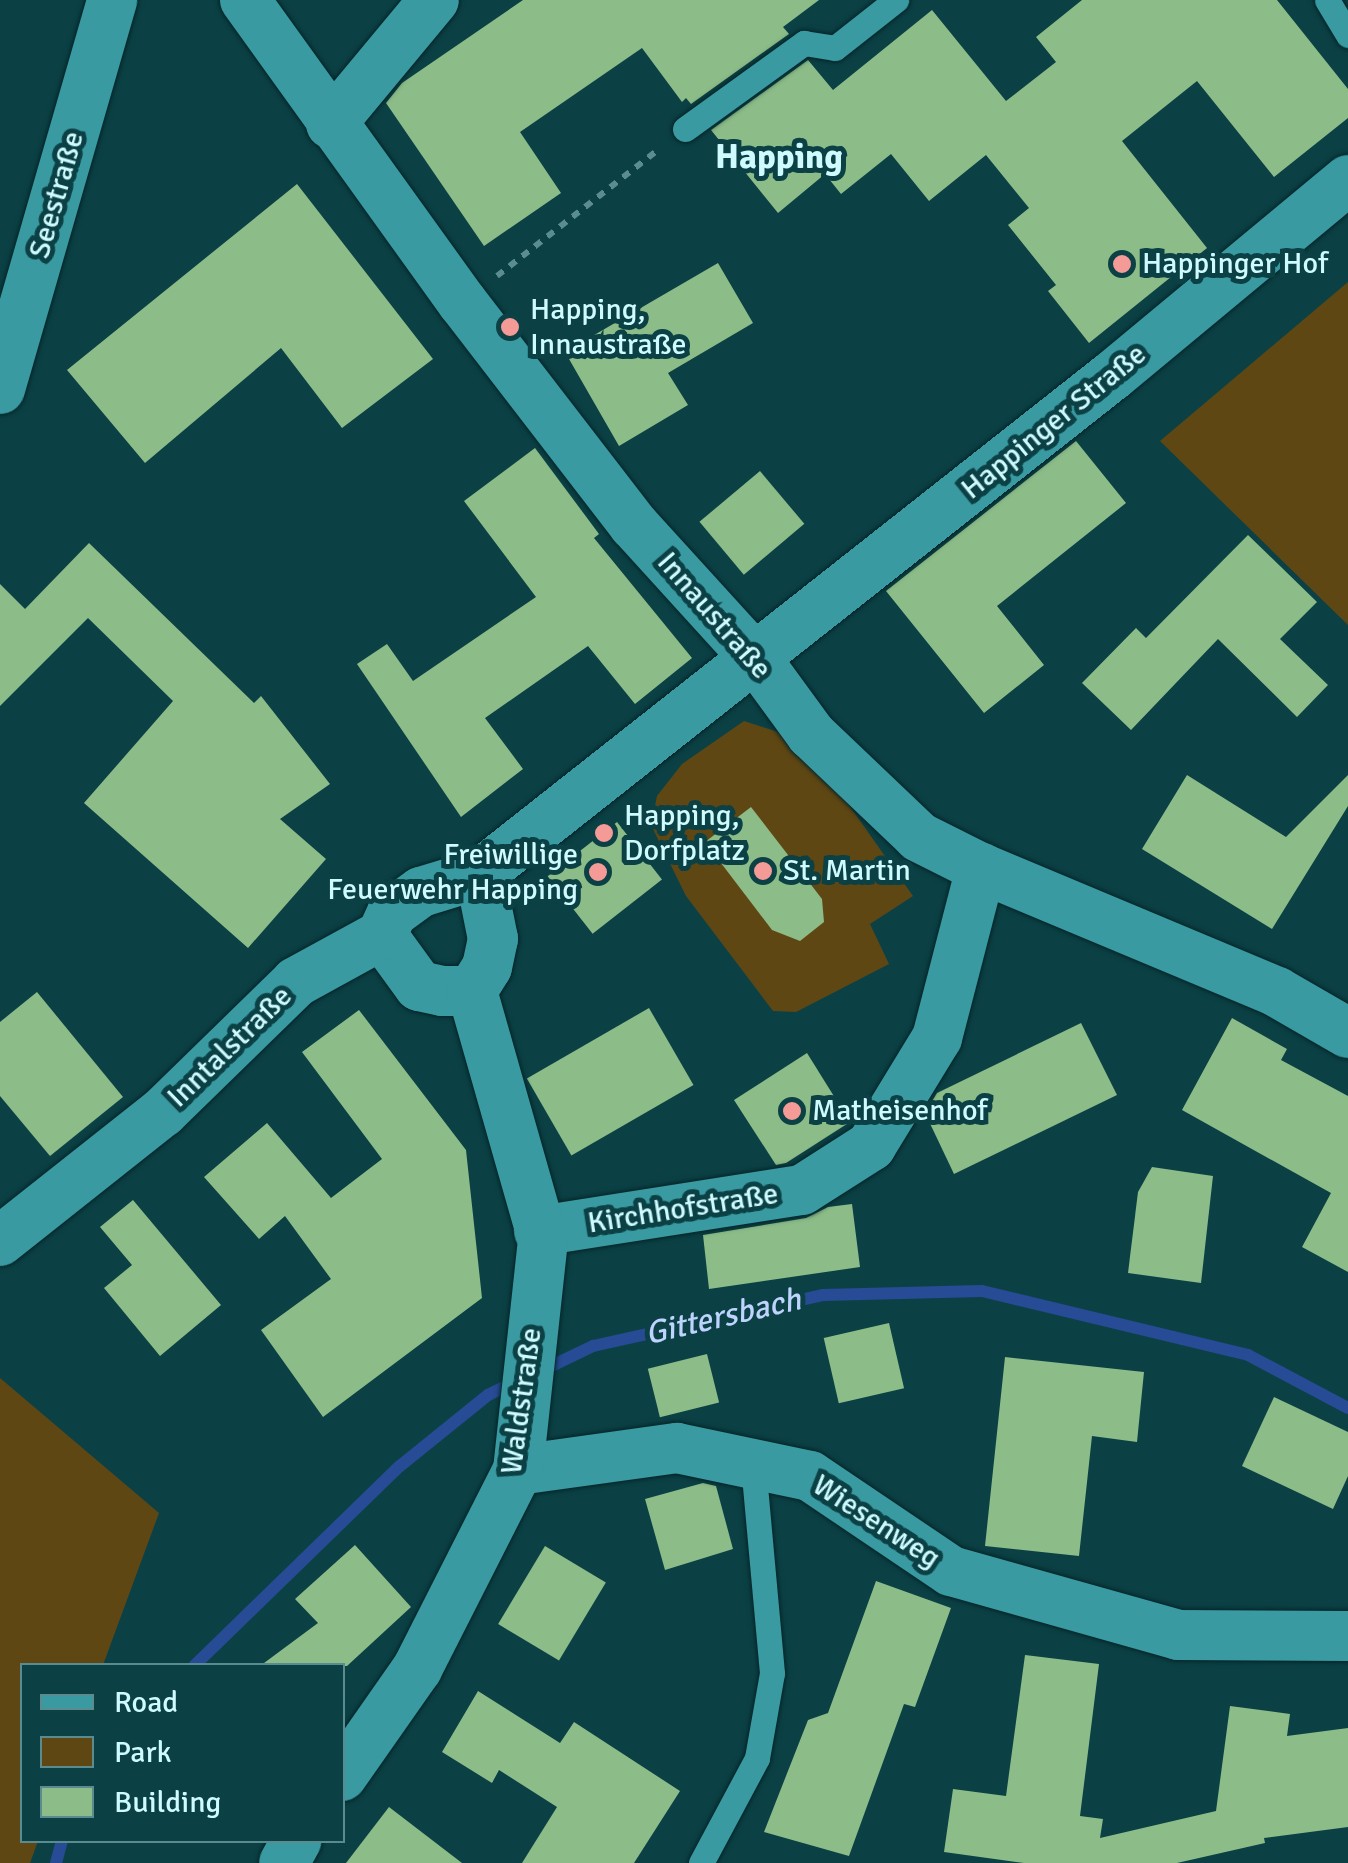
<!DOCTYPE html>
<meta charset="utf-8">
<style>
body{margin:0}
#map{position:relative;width:1348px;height:1863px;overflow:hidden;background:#0b4145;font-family:Signika,sans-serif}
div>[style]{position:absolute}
.green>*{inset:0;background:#5f4714}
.stream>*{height:12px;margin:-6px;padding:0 6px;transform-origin:6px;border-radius:6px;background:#274b94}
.building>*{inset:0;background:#8cbc88;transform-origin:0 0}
.path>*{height:6px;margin-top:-3px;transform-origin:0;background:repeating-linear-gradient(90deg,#5a8c90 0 8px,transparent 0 16px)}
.roads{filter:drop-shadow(0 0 2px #062528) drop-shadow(0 0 2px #062528)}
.service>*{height:25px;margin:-12.5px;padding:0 12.5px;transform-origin:12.5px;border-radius:12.5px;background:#399aa2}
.minor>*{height:50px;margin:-25px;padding:0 25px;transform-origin:25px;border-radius:25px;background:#399aa2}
.dots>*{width:28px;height:28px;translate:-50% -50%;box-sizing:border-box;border:5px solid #0b4145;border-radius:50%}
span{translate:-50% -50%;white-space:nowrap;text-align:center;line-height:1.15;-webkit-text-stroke:10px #0b4145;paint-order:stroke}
.street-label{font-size:30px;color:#cffbff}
.poi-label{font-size:30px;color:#cffbff}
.left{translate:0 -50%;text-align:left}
.right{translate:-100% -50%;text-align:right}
.water-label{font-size:32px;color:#bed4fe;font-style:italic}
.quarter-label{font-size:35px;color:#cffbff;font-weight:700}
.legend{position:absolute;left:20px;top:1663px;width:325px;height:180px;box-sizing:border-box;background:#0b4145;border:2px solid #598b8f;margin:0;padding:12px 18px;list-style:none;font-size:30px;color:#cffbff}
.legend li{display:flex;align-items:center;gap:20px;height:50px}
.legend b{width:50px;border:2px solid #598b8f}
</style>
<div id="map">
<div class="green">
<div style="clip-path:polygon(1348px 282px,1348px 625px,1160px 441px)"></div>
<div style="clip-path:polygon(744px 721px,784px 734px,825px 771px,913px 896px,870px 924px,889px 964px,796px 1012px,773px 1011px,686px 896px,651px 825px,657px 796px,682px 764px)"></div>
<div style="clip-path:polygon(0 1378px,159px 1513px,103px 1665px,22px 1666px,22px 1840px,38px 1841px,30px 1863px,0 1863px)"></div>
</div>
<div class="stream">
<div style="left:541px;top:1371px;width:58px;rotate:-25.7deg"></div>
<div style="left:593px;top:1346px;width:236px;rotate:-12.5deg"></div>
<div style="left:823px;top:1295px;width:159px;rotate:-1.4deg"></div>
<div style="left:982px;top:1291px;width:274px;rotate:13.5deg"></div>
<div style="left:1248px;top:1355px;width:113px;rotate:27.9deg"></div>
<div style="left:194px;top:1666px;width:287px;rotate:-44.2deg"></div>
<div style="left:400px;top:1466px;width:113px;rotate:-38.9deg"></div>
<div style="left:488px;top:1395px;width:28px;rotate:-26deg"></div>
<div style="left:56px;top:1863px;width:24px;rotate:-75deg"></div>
</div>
<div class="building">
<div style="clip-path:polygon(523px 0,819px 0,783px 27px,789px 34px,691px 104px,686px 98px,682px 102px,642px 48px,520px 132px,561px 193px,484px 246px,386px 103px,402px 83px)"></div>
<div style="clip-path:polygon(1082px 0,1277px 0,1348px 89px,1348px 118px,1274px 177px,1197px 81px,1122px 141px,1207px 248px,1089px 343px,1048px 291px,1056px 285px,1008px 225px,1029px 208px,986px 155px,929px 201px,891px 154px,841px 194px,825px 174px,778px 213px,711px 130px,808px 60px,833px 90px,932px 10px,1006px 101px,1056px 62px,1036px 37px)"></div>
<div style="clip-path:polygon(297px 184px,433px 359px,342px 428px,281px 348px,145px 463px,67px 370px)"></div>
<div style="clip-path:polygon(718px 263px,753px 323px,668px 373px,688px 405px,619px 446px,565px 352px)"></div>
<div style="clip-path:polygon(1076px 441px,1126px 503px,997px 606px,1044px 665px,984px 713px,886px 591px)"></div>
<div style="clip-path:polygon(535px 448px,599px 534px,594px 538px,692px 658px,635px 704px,588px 646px,485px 718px,523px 769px,461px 817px,357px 664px,387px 644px,413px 681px,536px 597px,464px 501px)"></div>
<div style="left:760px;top:471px;width:69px;height:79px;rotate:50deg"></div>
<div style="clip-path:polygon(1248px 535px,1317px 602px,1280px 639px,1328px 685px,1297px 717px,1218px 639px,1131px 730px,1082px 683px,1136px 628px,1146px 638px)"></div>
<div style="clip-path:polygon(89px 543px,254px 703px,261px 696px,330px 784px,280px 819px,326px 859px,248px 948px,84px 803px,173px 701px,88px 618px,0 706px,0 584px,25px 609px)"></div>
<div style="clip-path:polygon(1187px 775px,1286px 837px,1348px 775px,1348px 806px,1272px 929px,1142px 849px)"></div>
<div style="clip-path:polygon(751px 807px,822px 899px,824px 922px,800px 941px,772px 930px,705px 842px)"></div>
<div style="left:617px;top:822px;width:73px;height:88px;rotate:52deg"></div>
<div style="clip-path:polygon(37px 992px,123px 1097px,50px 1156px,0 1096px,0 1022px)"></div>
<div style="left:649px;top:1008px;width:89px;height:141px;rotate:60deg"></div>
<div style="clip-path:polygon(359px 1010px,466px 1150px,482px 1298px,323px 1417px,261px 1330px,331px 1279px,285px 1216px,259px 1239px,204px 1177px,267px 1123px,331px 1198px,382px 1159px,302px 1052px)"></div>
<div style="clip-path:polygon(1232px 1018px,1287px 1049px,1281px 1060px,1348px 1096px,1348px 1272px,1302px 1247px,1331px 1193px,1182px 1110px)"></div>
<div style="clip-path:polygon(1081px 1023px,1117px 1095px,954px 1174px,925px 1113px,937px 1093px)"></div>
<div style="clip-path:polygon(807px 1053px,850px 1122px,786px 1163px,776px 1165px,734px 1100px)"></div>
<div style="clip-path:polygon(1152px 1167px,1213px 1176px,1201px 1283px,1128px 1273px,1138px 1192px)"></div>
<div style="clip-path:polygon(133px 1200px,221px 1305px,160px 1356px,104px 1288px,132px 1265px,100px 1227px)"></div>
<div style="clip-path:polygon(852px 1204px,860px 1267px,709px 1289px,703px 1235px,806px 1218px,828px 1207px)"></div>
<div style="left:889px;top:1323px;width:67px;height:67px;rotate:77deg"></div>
<div style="left:707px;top:1354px;width:50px;height:61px;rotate:76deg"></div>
<div style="clip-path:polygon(1005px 1357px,1144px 1372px,1137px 1442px,1092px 1436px,1079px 1556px,985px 1546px)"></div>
<div style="clip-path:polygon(1274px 1397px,1348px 1432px,1348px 1476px,1333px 1509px,1242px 1466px)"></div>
<div style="clip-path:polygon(703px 1483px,716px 1486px,733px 1549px,665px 1570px,645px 1499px)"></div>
<div style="clip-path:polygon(355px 1545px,411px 1607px,347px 1666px,260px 1666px,318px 1623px,295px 1599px)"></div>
<div style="left:545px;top:1546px;width:71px;height:91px;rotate:31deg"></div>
<div style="clip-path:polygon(876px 1581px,951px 1608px,915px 1707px,904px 1704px,849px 1856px,764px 1832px,808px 1720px,828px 1713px)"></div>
<div style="clip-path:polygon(1025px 1655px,1099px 1664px,1080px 1816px,1103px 1819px,1100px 1838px,1216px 1811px,1230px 1706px,1290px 1714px,1287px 1736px,1348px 1728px,1348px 1827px,1264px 1838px,1265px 1843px,1177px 1863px,1024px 1863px,944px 1852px,953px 1789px,1006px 1796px)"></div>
<div style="clip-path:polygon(478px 1691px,560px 1743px,574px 1722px,680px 1791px,634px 1863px,522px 1863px,557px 1807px,499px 1770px,492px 1783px,442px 1752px)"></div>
<div style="clip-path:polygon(389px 1807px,462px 1863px,346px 1863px)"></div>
</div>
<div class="path">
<div style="left:497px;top:276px;width:207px;rotate:-38.1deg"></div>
</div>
<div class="roads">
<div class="service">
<div style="left:1327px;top:0;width:41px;rotate:59deg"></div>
<div style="left:685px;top:129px;width:147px;rotate:-35.9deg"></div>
<div style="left:804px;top:43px;width:31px;rotate:9deg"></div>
<div style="left:835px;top:48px;width:78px;rotate:-38.2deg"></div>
<div style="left:701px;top:1863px;width:119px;rotate:-61.9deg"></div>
<div style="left:757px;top:1758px;width:86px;rotate:-80deg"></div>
<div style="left:772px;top:1673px;width:210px;rotate:-95.2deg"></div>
</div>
<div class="minor">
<div style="left:245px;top:0;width:373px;rotate:54.3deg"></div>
<div style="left:463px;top:303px;width:280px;rotate:52.4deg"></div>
<div style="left:634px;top:525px;width:183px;rotate:47.7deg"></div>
<div style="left:757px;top:660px;width:92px;rotate:53.9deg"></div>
<div style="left:811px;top:734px;width:149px;rotate:43.6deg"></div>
<div style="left:919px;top:837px;width:69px;rotate:26.6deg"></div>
<div style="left:981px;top:868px;width:321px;rotate:22.7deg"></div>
<div style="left:1277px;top:992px;width:82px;rotate:30deg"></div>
<div style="left:331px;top:124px;width:161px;rotate:-50.3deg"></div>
<div style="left:0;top:389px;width:405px;rotate:-73.9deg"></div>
<div style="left:382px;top:935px;width:63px;rotate:54deg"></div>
<div style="left:419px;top:986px;width:24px;rotate:12deg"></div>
<div style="left:442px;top:991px;width:30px"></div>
<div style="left:472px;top:991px;width:28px;rotate:-58deg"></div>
<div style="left:487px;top:967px;width:29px;rotate:-78deg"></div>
<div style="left:493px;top:939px;width:66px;rotate:-101.3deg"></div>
<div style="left:539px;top:1231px;width:266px;rotate:-8.9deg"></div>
<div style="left:802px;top:1190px;width:82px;rotate:-32.5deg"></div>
<div style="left:871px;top:1146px;width:127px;rotate:-58.6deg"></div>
<div style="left:937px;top:1038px;width:176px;rotate:-75.5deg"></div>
<div style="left:0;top:1241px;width:208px;rotate:-38.4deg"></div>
<div style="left:163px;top:1112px;width:186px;rotate:-44.3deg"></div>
<div style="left:296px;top:982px;width:98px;rotate:-28.7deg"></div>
<div style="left:382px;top:935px;width:24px;rotate:-66deg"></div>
<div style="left:392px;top:913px;width:36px;rotate:-36deg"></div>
<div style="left:421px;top:892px;width:62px;rotate:-17deg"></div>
<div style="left:480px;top:874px;width:805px;rotate:-38.24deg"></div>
<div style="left:1112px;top:376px;width:307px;rotate:-39.7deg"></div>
<div style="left:518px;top:1470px;width:161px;rotate:-7.9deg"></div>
<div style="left:677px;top:1448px;width:136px;rotate:11.9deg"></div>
<div style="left:810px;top:1476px;width:170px;rotate:34deg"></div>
<div style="left:951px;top:1571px;width:236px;rotate:15.7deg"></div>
<div style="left:1178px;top:1635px;width:170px;rotate:0.3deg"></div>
<div style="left:342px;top:1776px;width:131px;rotate:-55deg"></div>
<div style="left:417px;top:1669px;width:223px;rotate:-63.1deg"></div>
<div style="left:518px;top:1470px;width:231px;rotate:-83.8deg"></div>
<div style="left:543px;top:1240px;width:259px;rotate:-105.9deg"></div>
<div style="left:284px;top:1863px;width:26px;rotate:-61deg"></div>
</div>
</div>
<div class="dots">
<div style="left:1122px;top:264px;background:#f59b97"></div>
<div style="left:510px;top:327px;background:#f59b97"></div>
<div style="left:604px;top:833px;background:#f59b97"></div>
<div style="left:763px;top:871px;background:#f59b97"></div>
<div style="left:598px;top:872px;background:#f59b97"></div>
<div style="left:792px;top:1111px;background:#f59b97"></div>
</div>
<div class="street-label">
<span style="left:57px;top:195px;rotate:-74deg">Seestraße</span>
<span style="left:1054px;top:422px;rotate:-39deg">Happinger Straße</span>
<span style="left:714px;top:616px;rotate:49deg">Innaustraße</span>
<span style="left:230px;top:1047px;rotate:-44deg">Inntalstraße</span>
<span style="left:683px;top:1209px;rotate:-9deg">Kirchhofstraße</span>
<span style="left:522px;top:1401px;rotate:-82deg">Waldstraße</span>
<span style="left:876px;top:1522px;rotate:33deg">Wiesenweg</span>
</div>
<div class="poi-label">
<span class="left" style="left:1142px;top:264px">Happinger Hof</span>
<span class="left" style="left:530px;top:327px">Happing,<br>Innaustraße</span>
<span class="left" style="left:624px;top:833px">Happing,<br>Dorfplatz</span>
<span class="right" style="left:578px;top:872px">Freiwillige<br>Feuerwehr Happing</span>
<span class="left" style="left:783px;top:871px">St. Martin</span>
<span class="left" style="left:812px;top:1111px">Matheisenhof</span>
</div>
<div class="water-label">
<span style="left:723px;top:1317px;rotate:-13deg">Gittersbach</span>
</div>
<div class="quarter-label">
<span style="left:779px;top:157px">Happing</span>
</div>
<ul class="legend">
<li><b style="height:12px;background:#399aa2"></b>Road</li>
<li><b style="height:28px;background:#5f4714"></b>Park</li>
<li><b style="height:28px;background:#8cbc88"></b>Building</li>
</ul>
</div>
